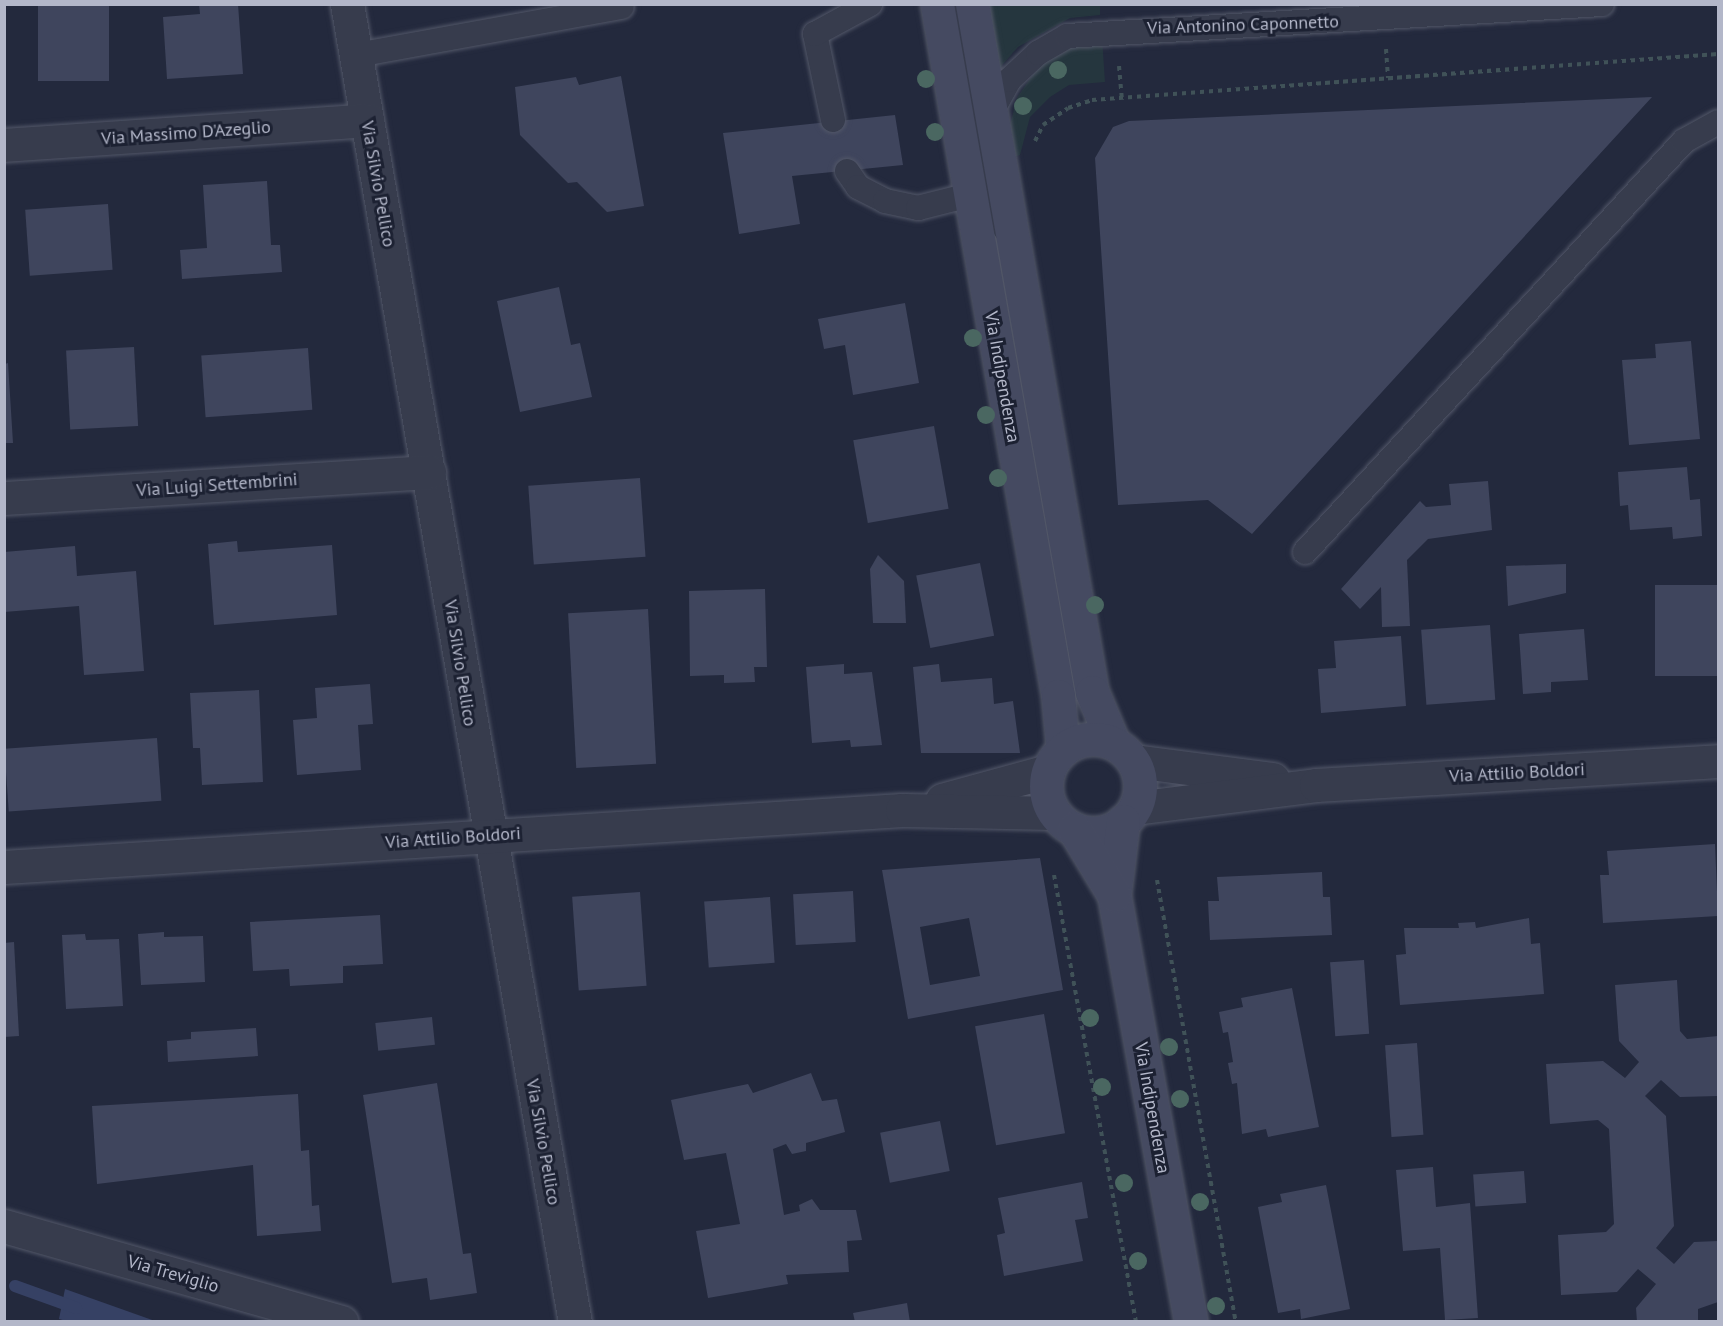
<!DOCTYPE html>
<style>
body{margin:0}
#map{position:relative;width:1723px;height:1326px;overflow:hidden;background:#23293d;font-family:"PT Sans",sans-serif}
div>[style]{position:absolute}
.green>*{inset:0;background:#25363e}
.water>*{inset:0;background:#364164}
.stream>*{height:12px;margin:-6px;padding:0 6px;transform-origin:6px;border-radius:6px;background:#364164}
.building>*{inset:0;background:#3f455d;transform-origin:0 0}
.path>*{height:4px;margin-top:-2px;transform-origin:0;background:repeating-linear-gradient(90deg,#405258 0 4.5px,transparent 0 9px)}
.roads{filter:drop-shadow(0 0 2px #525768) drop-shadow(0 0 2px #525768)}
.lane>*{height:24px;margin:-12px;padding:0 12px;transform-origin:12px;border-radius:12px;background:#373c4d}
.street>*{height:33px;margin:-16.5px;padding:0 16.5px;transform-origin:16.5px;border-radius:16.5px;background:#373c4d}
.secondary>*{height:33px;margin:-16.5px;padding:0 16.5px;transform-origin:16.5px;border-radius:16.5px;background:#454a61}
.secondary>.ring{margin:-16.5px;padding:0;box-sizing:content-box;background:none;border:33px solid #454a61;border-radius:50%}
.trees>*{width:18px;height:18px;margin:-9px;border-radius:50%;background:#4a6761}
span{translate:-50% -50%;white-space:nowrap;text-align:center;line-height:1.15;-webkit-text-stroke:6px #1c2132;paint-order:stroke}
.street-label{font-size:18px;color:#b3b7c9}
.frame{position:absolute;inset:0;border:6px solid #b3b7c9;pointer-events:none}
</style>
<div id="map">
<div class="green">
<div style="clip-path:polygon(984px 5px,1100px 5px,1100px 15px,1070px 18px,1018px 47px,996px 72px)"></div>
<div style="clip-path:polygon(1102px 37px,1105px 82px,1069px 85px,1050px 97px,1030px 117px,1020px 155px,1013px 157px,1009px 129px,1017px 98px,1033px 74px,1059px 49px)"></div>
</div>
<div class="water">
<div style="clip-path:polygon(65px 1289px,155px 1321px,66px 1321px,59px 1319px)"></div>
</div>
<div class="stream">
<div style="left:15px;top:1286px;width:65px;rotate:19.8deg"></div>
</div>
<div class="building">
<div style="left:38px;top:4px;width:71px;height:77px"></div>
<div style="clip-path:polygon(199px 4px,238px 4px,243px 74px,167px 79px,163px 17px,200px 14px)"></div>
<div style="clip-path:polygon(621px 76px,644px 206px,607px 212px,577px 182px,568px 183px,520px 135px,515px 87px,576px 77px,579px 85px)"></div>
<div style="clip-path:polygon(1652px 97px,1252px 534px,1208px 500px,1118px 505px,1095px 158px,1113px 127px,1129px 121px)"></div>
<div style="clip-path:polygon(895px 115px,903px 165px,792px 176px,800px 224px,739px 234px,723px 133px)"></div>
<div style="clip-path:polygon(267px 181px,271px 245px,280px 245px,282px 272px,182px 279px,180px 250px,207px 248px,203px 185px)"></div>
<div style="left:108px;top:204px;width:66px;height:83px;rotate:86deg"></div>
<div style="clip-path:polygon(559px 287px,571px 345px,580px 343px,592px 397px,520px 412px,497px 301px)"></div>
<div style="clip-path:polygon(905px 303px,919px 383px,853px 395px,845px 345px,824px 349px,818px 319px)"></div>
<div style="clip-path:polygon(1691px 341px,1700px 439px,1629px 445px,1622px 360px,1656px 358px,1655px 344px)"></div>
<div style="left:134px;top:347px;width:79px;height:68px;rotate:87deg"></div>
<div style="left:308px;top:348px;width:62px;height:107px;rotate:86deg"></div>
<div style="clip-path:polygon(8px 363px,13px 443px,5px 443px,5px 364px)"></div>
<div style="left:934px;top:426px;width:84px;height:82px;rotate:80deg"></div>
<div style="clip-path:polygon(1687px 467px,1690px 500px,1700px 499px,1702px 536px,1673px 539px,1672px 527px,1630px 530px,1628px 505px,1620px 506px,1618px 472px)"></div>
<div style="left:640px;top:478px;width:79px;height:112px;rotate:86deg"></div>
<div style="clip-path:polygon(1488px 481px,1492px 530px,1428px 539px,1407px 560px,1410px 626px,1382px 627px,1381px 587px,1360px 609px,1341px 589px,1420px 501px,1426px 507px,1451px 505px,1449px 484px)"></div>
<div style="clip-path:polygon(237px 541px,238px 552px,332px 545px,337px 615px,214px 625px,208px 544px)"></div>
<div style="clip-path:polygon(75px 546px,77px 576px,136px 571px,144px 671px,84px 675px,79px 606px,4px 612px,4px 552px)"></div>
<div style="clip-path:polygon(878px 555px,904px 581px,906px 623px,873px 623px,870px 569px)"></div>
<div style="left:980px;top:563px;width:74px;height:65px;rotate:79deg"></div>
<div style="clip-path:polygon(1566px 564px,1566px 593px,1508px 606px,1506px 566px)"></div>
<div style="left:1718px;top:585px;width:91px;height:63px;rotate:90deg"></div>
<div style="clip-path:polygon(765px 589px,767px 667px,754px 667px,755px 682px,724px 683px,724px 675px,690px 676px,689px 591px)"></div>
<div style="left:648px;top:609px;width:155px;height:80px;rotate:87deg"></div>
<div style="left:1490px;top:625px;width:75px;height:69px;rotate:86deg"></div>
<div style="clip-path:polygon(1584px 629px,1588px 680px,1551px 682px,1551px 692px,1523px 694px,1519px 634px)"></div>
<div style="clip-path:polygon(1401px 636px,1406px 706px,1321px 713px,1318px 669px,1336px 668px,1334px 641px)"></div>
<div style="clip-path:polygon(844px 664px,844px 674px,872px 672px,882px 745px,851px 747px,850px 740px,812px 743px,806px 667px)"></div>
<div style="clip-path:polygon(939px 664px,941px 682px,992px 678px,994px 704px,1013px 701px,1020px 753px,921px 753px,913px 667px)"></div>
<div style="clip-path:polygon(370px 684px,373px 724px,358px 725px,361px 770px,297px 775px,293px 720px,317px 718px,315px 688px)"></div>
<div style="clip-path:polygon(259px 690px,263px 782px,202px 785px,200px 748px,193px 748px,190px 693px)"></div>
<div style="left:157px;top:738px;width:63px;height:153px;rotate:86deg"></div>
<div style="clip-path:polygon(1715px 844px,1718px 916px,1603px 923px,1600px 875px,1609px 875px,1607px 851px)"></div>
<div style="clip-path:polygon(evenodd,1040px 858px,1063px 990px,908px 1019px,882px 870px,1040px 858px,969px 918px,980px 976px,930px 985px,920px 927px,969px 918px)"></div>
<div style="clip-path:polygon(1322px 872px,1323px 897px,1330px 897px,1332px 935px,1210px 940px,1208px 901px,1219px 901px,1217px 877px)"></div>
<div style="left:853px;top:891px;width:51px;height:60px;rotate:87deg"></div>
<div style="left:640px;top:892px;width:94px;height:68px;rotate:86deg"></div>
<div style="left:770px;top:897px;width:66px;height:66px;rotate:86deg"></div>
<div style="clip-path:polygon(380px 915px,383px 964px,343px 966px,343px 983px,290px 986px,289px 969px,253px 971px,250px 922px)"></div>
<div style="clip-path:polygon(1529px 918px,1531px 944px,1540px 943px,1544px 994px,1400px 1005px,1396px 955px,1406px 954px,1404px 928px,1459px 928px,1458px 923px,1475px 922px,1476px 928px)"></div>
<div style="clip-path:polygon(164px 932px,164px 937px,203px 936px,205px 982px,141px 985px,138px 934px)"></div>
<div style="clip-path:polygon(85px 934px,86px 940px,119px 939px,123px 1006px,66px 1009px,62px 935px)"></div>
<div style="clip-path:polygon(14px 942px,19px 1036px,4px 1037px,4px 943px)"></div>
<div style="left:1364px;top:960px;width:74px;height:34px;rotate:86deg"></div>
<div style="clip-path:polygon(1677px 980px,1680px 1031px,1687px 1039px,1718px 1036px,1718px 1096px,1680px 1097px,1661px 1080px,1645px 1096px,1666px 1116px,1674px 1226px,1656px 1248px,1674px 1264px,1694px 1242px,1718px 1241px,1718px 1302px,1698px 1309px,1698px 1322px,1637px 1322px,1636px 1308px,1656px 1284px,1638px 1269px,1617px 1292px,1561px 1295px,1558px 1235px,1606px 1232px,1614px 1224px,1609px 1129px,1598px 1120px,1550px 1124px,1546px 1064px,1603px 1061px,1625px 1078px,1639px 1062px,1619px 1041px,1615px 985px)"></div>
<div style="clip-path:polygon(1292px 988px,1319px 1127px,1268px 1137px,1266px 1129px,1242px 1134px,1237px 1083px,1232px 1084px,1228px 1063px,1233px 1062px,1228px 1032px,1223px 1033px,1219px 1012px,1243px 1007px,1241px 998px)"></div>
<div style="left:1044px;top:1014px;width:121px;height:70px;rotate:80deg"></div>
<div style="left:432px;top:1017px;width:28px;height:57px;rotate:84deg"></div>
<div style="clip-path:polygon(256px 1028px,258px 1056px,168px 1062px,167px 1041px,191px 1039px,191px 1032px)"></div>
<div style="left:1417px;top:1043px;width:92px;height:32px;rotate:86deg"></div>
<div style="clip-path:polygon(811px 1073px,822px 1101px,837px 1099px,845px 1132px,806px 1143px,806px 1151px,792px 1154px,786px 1144px,773px 1149px,784px 1215px,800px 1211px,799px 1205px,812px 1199px,820px 1210px,856px 1210px,862px 1240px,847px 1241px,849px 1272px,786px 1275px,788px 1284px,708px 1298px,696px 1231px,740px 1224px,726px 1153px,684px 1160px,671px 1100px,748px 1084px,753px 1093px)"></div>
<div style="clip-path:polygon(437px 1083px,463px 1254px,471px 1253px,477px 1293px,430px 1300px,427px 1278px,392px 1283px,363px 1095px)"></div>
<div style="clip-path:polygon(298px 1094px,301px 1151px,309px 1150px,312px 1206px,319px 1205px,321px 1231px,257px 1236px,253px 1165px,97px 1184px,92px 1106px)"></div>
<div style="left:940px;top:1121px;width:51px;height:61px;rotate:79deg"></div>
<div style="clip-path:polygon(1433px 1167px,1436px 1207px,1470px 1203px,1478px 1318px,1445px 1320px,1440px 1248px,1403px 1251px,1396px 1170px)"></div>
<div style="left:1524px;top:1171px;width:32px;height:51px;rotate:86deg"></div>
<div style="clip-path:polygon(1082px 1182px,1088px 1218px,1075px 1220px,1083px 1261px,1004px 1276px,997px 1235px,1005px 1233px,998px 1198px)"></div>
<div style="clip-path:polygon(1326px 1185px,1350px 1309px,1301px 1319px,1300px 1309px,1278px 1313px,1258px 1207px,1282px 1202px,1280px 1194px)"></div>
<div style="clip-path:polygon(907px 1303px,910px 1322px,855px 1322px,853px 1313px)"></div>
</div>
<div class="path">
<div style="left:1386px;top:49px;width:29px;rotate:86deg"></div>
<div style="left:1119px;top:66px;width:32px;rotate:85deg"></div>
<div style="left:1035px;top:141px;width:18px;rotate:-63deg"></div>
<div style="left:1043px;top:125px;width:30px;rotate:-34deg"></div>
<div style="left:1068px;top:108px;width:25px;rotate:-18deg"></div>
<div style="left:1092px;top:100px;width:628px;rotate:-4.2deg"></div>
<div style="left:1054px;top:875px;width:454px;rotate:79.6deg"></div>
<div style="left:1157px;top:880px;width:449px;rotate:79.9deg"></div>
</div>
<div class="roads">
<div class="lane">
<div style="left:954px;top:4px;width:207px;rotate:79.7deg"></div>
<div style="left:991px;top:208px;width:32px;rotate:56deg"></div>
<div style="left:357px;top:55px;width:269px;rotate:-10.3deg"></div>
<div style="left:991px;top:113px;width:38px;rotate:-61deg"></div>
<div style="left:1009px;top:80px;width:40px;rotate:-43deg"></div>
<div style="left:1038px;top:53px;width:34px;rotate:-30deg"></div>
<div style="left:1067px;top:36px;width:536px;rotate:-3.42deg"></div>
<div style="left:833px;top:120px;width:88px;rotate:-101.8deg"></div>
<div style="left:815px;top:34px;width:63px;rotate:-28.6deg"></div>
<div style="left:847px;top:171px;width:19px;rotate:55deg"></div>
<div style="left:858px;top:187px;width:30px;rotate:27deg"></div>
<div style="left:885px;top:201px;width:34px;rotate:12deg"></div>
<div style="left:918px;top:208px;width:69px;rotate:-14.2deg"></div>
<div style="left:1305px;top:552px;width:559px;rotate:-47.32deg"></div>
<div style="left:1684px;top:141px;width:39px;rotate:-29deg"></div>
</div>
<div class="street">
<div style="left:347px;top:4px;width:1338px;rotate:80.19deg"></div>
<div style="left:4px;top:145px;width:364px;rotate:-3.9deg"></div>
<div style="left:4px;top:498px;width:426px;rotate:-3.5deg"></div>
<div style="left:1134px;top:761px;width:140px;rotate:7.4deg"></div>
<div style="left:942px;top:800px;width:110px;rotate:-15.3deg"></div>
<div style="left:1135px;top:808px;width:182px;rotate:-7.2deg"></div>
<div style="left:1316px;top:785px;width:403px;rotate:-3.4deg"></div>
<div style="left:4px;top:867px;width:900px;rotate:-3.63deg"></div>
<div style="left:902px;top:810px;width:152px;rotate:1.1deg"></div>
<div style="left:4px;top:1226px;width:351px;rotate:15.9deg"></div>
</div>
<div class="secondary">
<div style="left:937px;top:4px;width:702px;rotate:80.08deg"></div>
<div style="left:1058px;top:696px;width:54px;rotate:84.7deg"></div>
<div style="left:972px;top:4px;width:698px;rotate:80.11deg"></div>
<div style="left:1092px;top:692px;width:54px;rotate:67.2deg"></div>
<div class="ring" style="left:1046px;top:739px;width:61px;height:61px"></div>
<div style="left:1123px;top:821px;width:75px;rotate:96.9deg"></div>
<div style="left:1114px;top:895px;width:434px;rotate:79.8deg"></div>
<div style="left:1074px;top:829px;width:77px;rotate:58.8deg"></div>
</div>
</div>
<div class="trees">
<div style="left:1058px;top:70px"></div>
<div style="left:926px;top:79px"></div>
<div style="left:1023px;top:106px"></div>
<div style="left:935px;top:132px"></div>
<div style="left:973px;top:338px"></div>
<div style="left:986px;top:415px"></div>
<div style="left:998px;top:478px"></div>
<div style="left:1095px;top:605px"></div>
<div style="left:1090px;top:1018px"></div>
<div style="left:1169px;top:1047px"></div>
<div style="left:1102px;top:1087px"></div>
<div style="left:1180px;top:1099px"></div>
<div style="left:1124px;top:1183px"></div>
<div style="left:1200px;top:1202px"></div>
<div style="left:1138px;top:1261px"></div>
<div style="left:1216px;top:1306px"></div>
</div>
<div class="street-label">
<span style="left:1243px;top:25px;rotate:-2deg">Via Antonino Caponnetto</span>
<span style="left:186px;top:133px;rotate:-4deg">Via Massimo D'Azeglio</span>
<span style="left:378px;top:184px;rotate:80deg">Via Silvio Pellico</span>
<span style="left:1002px;top:377px;rotate:80deg">Via Indipendenza</span>
<span style="left:217px;top:485px;rotate:-4deg">Via Luigi Settembrini</span>
<span style="left:460px;top:663px;rotate:81deg">Via Silvio Pellico</span>
<span style="left:1517px;top:773px;rotate:-3deg">Via Attilio Boldori</span>
<span style="left:453px;top:838px;rotate:-4deg">Via Attilio Boldori</span>
<span style="left:1152px;top:1108px;rotate:80deg">Via Indipendenza</span>
<span style="left:543px;top:1142px;rotate:80deg">Via Silvio Pellico</span>
<span style="left:173px;top:1274px;rotate:16deg">Via Treviglio</span>
</div>
<div class="frame"></div>
</div>
